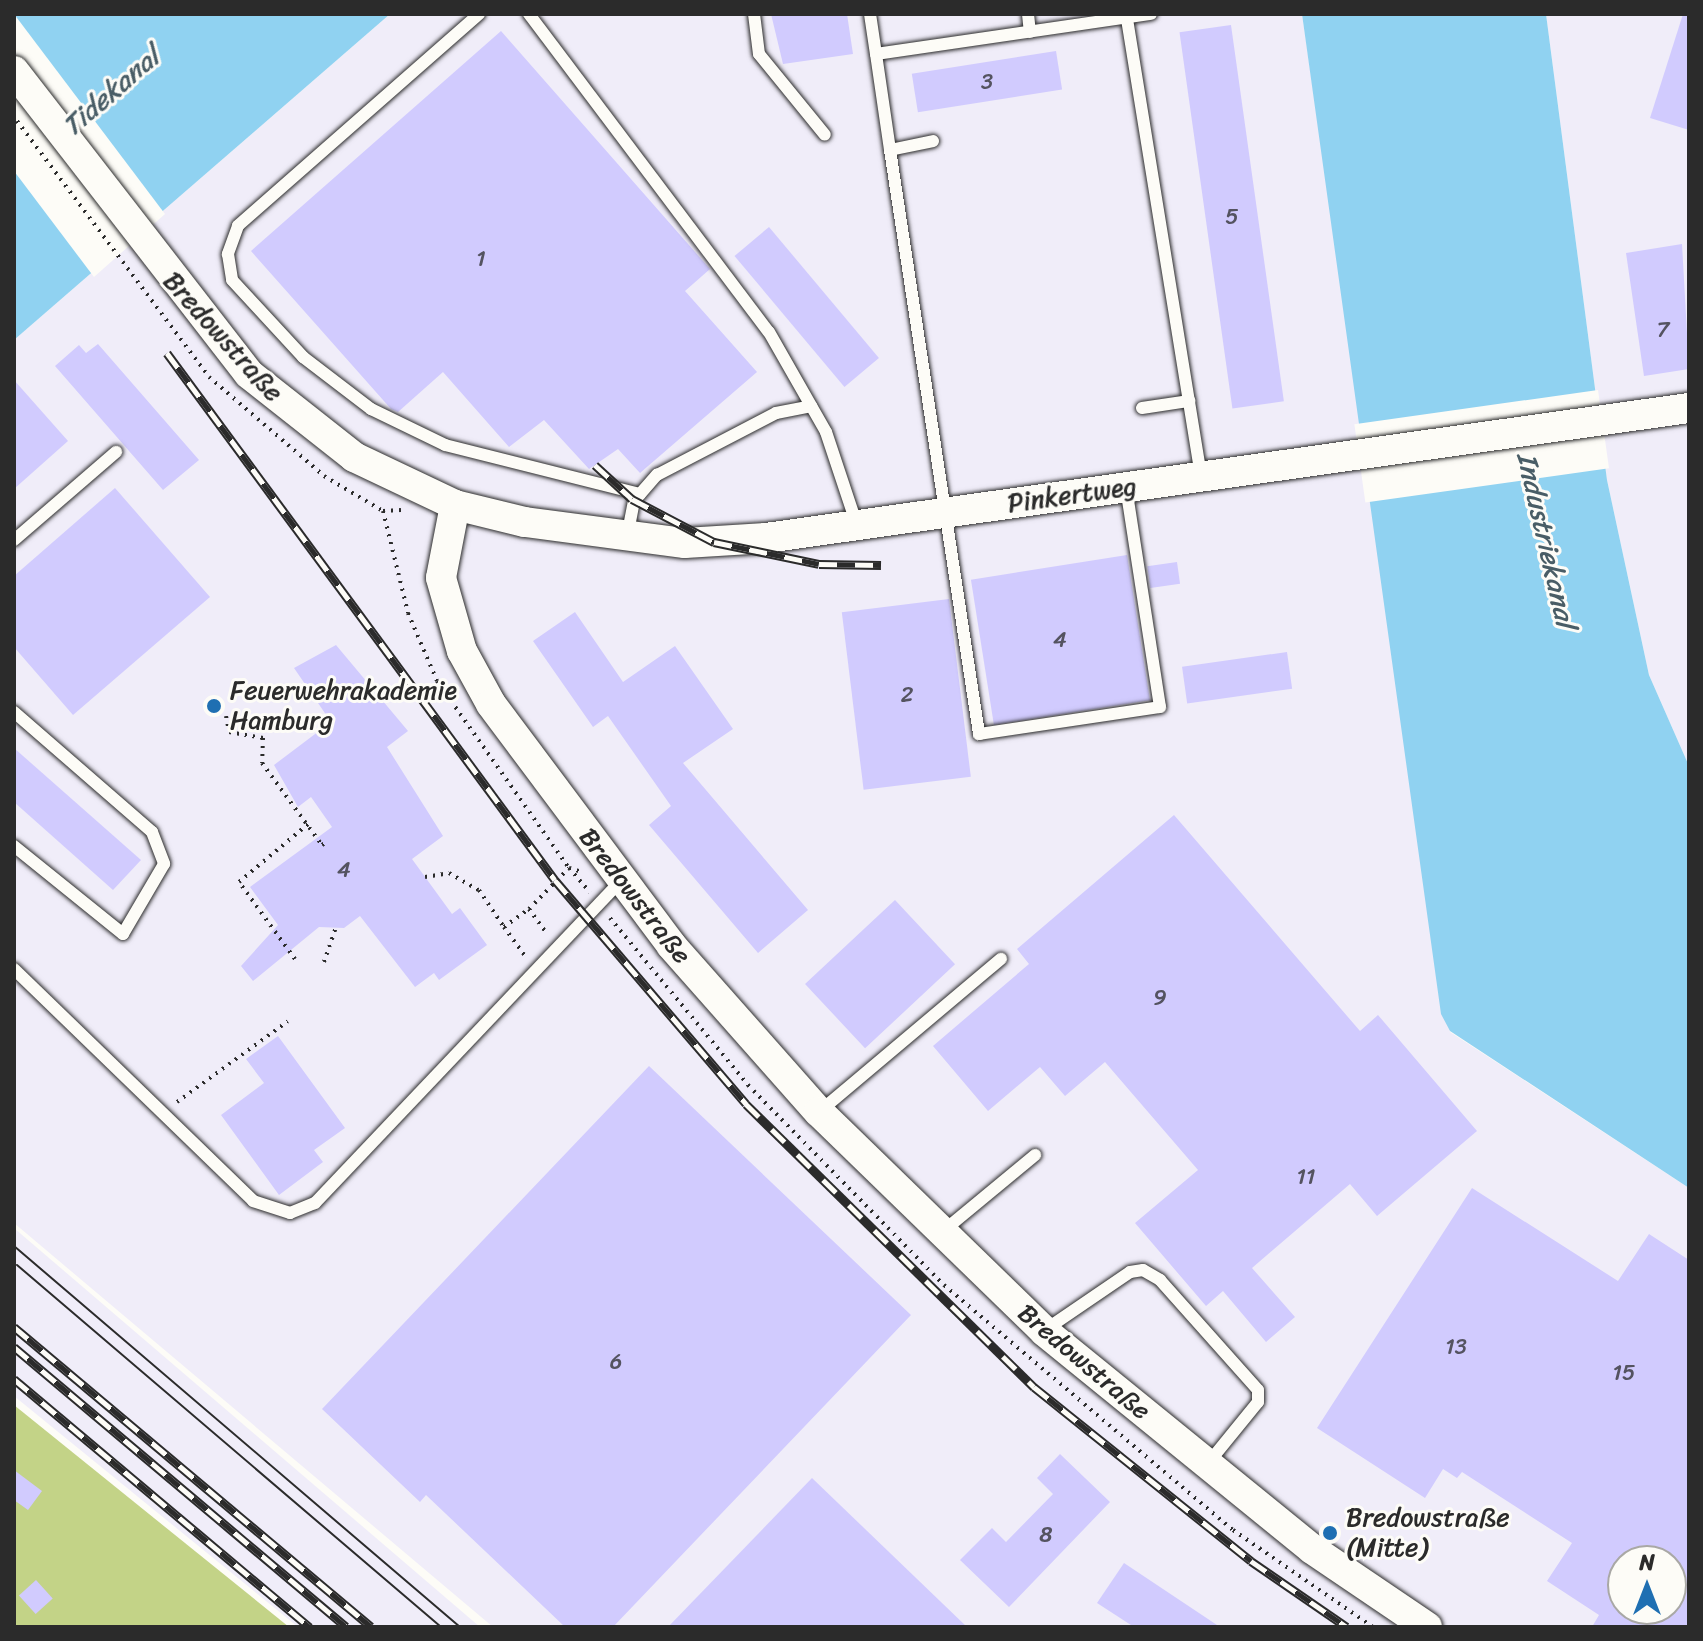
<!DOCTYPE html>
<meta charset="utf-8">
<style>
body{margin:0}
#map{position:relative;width:1703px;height:1641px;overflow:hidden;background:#fdfcf7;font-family:Sriracha,sans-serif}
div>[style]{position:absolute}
.built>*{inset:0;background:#f0edf9}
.green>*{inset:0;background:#c3d387}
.water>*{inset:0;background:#90d2f1}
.pier>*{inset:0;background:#fdfcf7;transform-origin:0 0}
.building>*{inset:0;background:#d1cbfe;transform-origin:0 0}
.path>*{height:4px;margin-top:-2px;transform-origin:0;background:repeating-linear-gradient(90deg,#2b2b2b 0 2px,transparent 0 8px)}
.roads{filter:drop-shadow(0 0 2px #2b2b2b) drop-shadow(0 0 2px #2b2b2b)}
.service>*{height:12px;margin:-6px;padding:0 6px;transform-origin:6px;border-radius:6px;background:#fdfcf7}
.tertiary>*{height:30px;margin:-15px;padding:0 15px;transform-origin:15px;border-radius:15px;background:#fdfcf7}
.tram>*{height:2px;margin:-1px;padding:0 1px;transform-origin:1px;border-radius:1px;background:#2b2b2b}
.rail>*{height:9px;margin-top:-4.5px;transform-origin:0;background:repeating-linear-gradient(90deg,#fdfcf7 0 18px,#2b2b2b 0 36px);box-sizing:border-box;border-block:2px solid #2b2b2b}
.dots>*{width:22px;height:22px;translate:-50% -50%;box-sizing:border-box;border:4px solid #fdfcf7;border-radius:50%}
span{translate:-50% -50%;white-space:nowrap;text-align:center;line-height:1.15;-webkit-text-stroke:6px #fdfcf7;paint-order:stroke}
.number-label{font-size:22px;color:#545360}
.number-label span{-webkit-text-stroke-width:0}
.street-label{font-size:26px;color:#2b2b2b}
.poi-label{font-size:26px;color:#2b2b2b}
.left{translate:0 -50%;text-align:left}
.water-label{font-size:28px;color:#495d66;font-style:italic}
.frame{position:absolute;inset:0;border:16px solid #2b2b2b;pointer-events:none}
.north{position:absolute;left:1607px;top:1545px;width:80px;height:80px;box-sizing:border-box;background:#fdfcf7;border:2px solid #a9a8a5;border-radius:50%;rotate:0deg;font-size:22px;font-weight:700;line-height:32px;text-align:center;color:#2b2b2b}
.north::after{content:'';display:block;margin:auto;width:28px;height:36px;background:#1f6fb2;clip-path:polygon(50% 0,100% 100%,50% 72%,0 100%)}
</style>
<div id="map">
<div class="built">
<div style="clip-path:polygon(evenodd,390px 14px,1302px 14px,1450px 1032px,1689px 1188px,1689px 1627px,493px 1627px,14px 1223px,14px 340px,390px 14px,1623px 1561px,1671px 1561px,1671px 1609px,1623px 1609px,1623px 1561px)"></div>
<div style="clip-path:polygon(1546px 14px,1689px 14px,1689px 766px,1649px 675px,1607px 480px)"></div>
<div style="clip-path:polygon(14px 1228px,480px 1627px,298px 1627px,14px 1396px)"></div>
</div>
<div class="green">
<div style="clip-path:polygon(14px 1405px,289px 1627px,14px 1627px)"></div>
</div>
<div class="water">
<div style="clip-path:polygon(14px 14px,390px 14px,14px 340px)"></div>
<div style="clip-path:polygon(1302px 14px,1546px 14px,1607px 480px,1649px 675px,1689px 766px,1689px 1188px,1450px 1031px,1441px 1014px)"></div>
</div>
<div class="pier">
<div style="clip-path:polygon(14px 14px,165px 214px,94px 277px,14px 171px)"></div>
<div style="left:1598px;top:390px;width:79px;height:246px;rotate:82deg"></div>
</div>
<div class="building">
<div style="clip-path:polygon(771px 14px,847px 14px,853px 54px,783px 64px)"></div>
<div style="clip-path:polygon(1683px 14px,1689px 14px,1689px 130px,1650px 118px)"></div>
<div style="left:1231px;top:25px;width:380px;height:52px;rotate:82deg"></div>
<div style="clip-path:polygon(501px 31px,710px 269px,685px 291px,757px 372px,640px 473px,618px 449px,589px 469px,544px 420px,509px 447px,443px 372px,398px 412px,391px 409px,251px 251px)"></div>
<div style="left:1056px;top:51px;width:39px;height:146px;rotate:81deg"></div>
<div style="left:769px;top:227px;width:171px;height:45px;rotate:50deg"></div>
<div style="clip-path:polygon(1682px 244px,1689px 369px,1644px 376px,1626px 253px)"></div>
<div style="clip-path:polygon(98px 344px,199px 460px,163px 490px,55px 366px,79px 345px,86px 353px)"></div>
<div style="clip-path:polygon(14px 380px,68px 441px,14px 489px)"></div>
<div style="clip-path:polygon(115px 488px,210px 597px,73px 715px,14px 647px,14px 576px)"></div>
<div style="left:1127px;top:555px;width:147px;height:158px;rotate:81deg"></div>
<div style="left:1177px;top:562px;width:22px;height:30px;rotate:82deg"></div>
<div style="left:949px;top:599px;width:179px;height:108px;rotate:83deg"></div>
<div style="clip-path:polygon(575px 612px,623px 682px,675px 646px,733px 729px,683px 763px,808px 910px,758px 953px,649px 825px,671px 806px,608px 716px,593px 727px,533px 641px)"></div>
<div style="clip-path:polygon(336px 645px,408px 731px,387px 747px,443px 836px,412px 859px,452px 914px,460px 908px,487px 945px,439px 980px,434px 973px,415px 987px,360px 916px,344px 928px,319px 927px,253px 981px,241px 966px,278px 925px,250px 887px,332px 827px,311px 797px,298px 807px,274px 765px,331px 722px,294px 668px)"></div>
<div style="left:1287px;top:652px;width:37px;height:106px;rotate:82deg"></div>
<div style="clip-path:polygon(14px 748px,141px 860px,113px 890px,14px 802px)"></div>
<div style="clip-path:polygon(1174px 815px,1360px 1031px,1378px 1015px,1477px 1131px,1377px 1216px,1350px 1184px,1252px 1268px,1295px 1317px,1266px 1342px,1223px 1291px,1206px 1306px,1135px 1223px,1198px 1170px,1105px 1062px,1065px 1096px,1040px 1067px,988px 1111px,933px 1046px,1029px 964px,1017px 949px)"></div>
<div style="left:895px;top:900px;width:88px;height:123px;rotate:47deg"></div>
<div style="clip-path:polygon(278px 1036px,345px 1128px,314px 1150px,323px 1162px,279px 1195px,221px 1115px,264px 1083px,246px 1059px)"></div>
<div style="clip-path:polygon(649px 1066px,911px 1315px,613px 1627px,565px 1627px,426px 1495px,420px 1502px,322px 1409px)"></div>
<div style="clip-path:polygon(evenodd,1472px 1188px,1618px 1281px,1649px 1234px,1689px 1260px,1689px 1627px,1592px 1627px,1599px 1615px,1547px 1581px,1572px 1543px,1462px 1472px,1457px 1478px,1443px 1469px,1425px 1498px,1317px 1428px,1472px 1188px,1623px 1561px,1671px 1561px,1671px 1609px,1623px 1609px,1623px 1561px)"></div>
<div style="clip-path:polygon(1060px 1454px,1110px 1502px,1009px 1607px,960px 1560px,992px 1528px,1006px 1542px,1053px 1494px,1037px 1478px)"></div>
<div style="clip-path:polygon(14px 1470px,42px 1491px,28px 1510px,14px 1500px)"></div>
<div style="clip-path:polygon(812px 1478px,967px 1627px,668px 1627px)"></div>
<div style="clip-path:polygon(1124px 1563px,1220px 1627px,1134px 1627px,1097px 1603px)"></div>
<div style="left:36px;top:1580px;width:25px;height:23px;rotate:48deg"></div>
</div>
<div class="path">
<div style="left:17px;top:121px;width:320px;rotate:53.1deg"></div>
<div style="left:209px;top:377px;width:152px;rotate:40.7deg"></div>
<div style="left:324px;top:476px;width:69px;rotate:30.7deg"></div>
<div style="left:383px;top:511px;width:18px;rotate:-3deg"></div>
<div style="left:383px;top:511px;width:105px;rotate:76.2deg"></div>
<div style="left:408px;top:613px;width:74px;rotate:66.9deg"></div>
<div style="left:437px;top:681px;width:229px;rotate:54.8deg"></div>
<div style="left:569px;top:868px;width:14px;rotate:17deg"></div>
<div style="left:226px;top:716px;width:16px;rotate:79deg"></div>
<div style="left:229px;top:732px;width:35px;rotate:10deg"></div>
<div style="left:263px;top:738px;width:25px;rotate:92deg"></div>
<div style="left:262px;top:763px;width:102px;rotate:53.8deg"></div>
<div style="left:322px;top:845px;width:7px;rotate:-34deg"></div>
<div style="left:425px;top:877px;width:24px;rotate:-9deg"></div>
<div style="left:449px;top:873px;width:34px;rotate:30deg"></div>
<div style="left:479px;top:890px;width:45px;rotate:56deg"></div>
<div style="left:504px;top:927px;width:31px;rotate:-36deg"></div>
<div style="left:529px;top:909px;width:31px;rotate:54deg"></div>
<div style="left:529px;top:909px;width:57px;rotate:-45.7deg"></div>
<div style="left:569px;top:868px;width:32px;rotate:49deg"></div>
<div style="left:610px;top:918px;width:217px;rotate:50.4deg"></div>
<div style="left:748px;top:1085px;width:280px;rotate:45.6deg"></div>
<div style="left:944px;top:1285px;width:379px;rotate:40.3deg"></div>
<div style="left:1233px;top:1530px;width:170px;rotate:34.7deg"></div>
<div style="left:504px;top:927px;width:37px;rotate:54deg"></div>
<div style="left:295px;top:959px;width:95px;rotate:-126deg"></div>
<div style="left:239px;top:882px;width:90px;rotate:-40deg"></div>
<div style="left:324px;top:962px;width:36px;rotate:-71deg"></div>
<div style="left:177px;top:1102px;width:137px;rotate:-36.1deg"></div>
</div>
<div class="roads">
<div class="service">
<div style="left:479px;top:14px;width:321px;rotate:138.7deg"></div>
<div style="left:238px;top:226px;width:30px;rotate:110deg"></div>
<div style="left:228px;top:254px;width:26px;rotate:81deg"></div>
<div style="left:232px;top:280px;width:105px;rotate:47.3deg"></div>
<div style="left:303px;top:357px;width:86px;rotate:37.4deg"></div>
<div style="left:371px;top:409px;width:82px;rotate:25.9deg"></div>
<div style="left:445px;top:445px;width:201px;rotate:14.1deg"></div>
<div style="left:529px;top:14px;width:398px;rotate:53deg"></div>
<div style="left:769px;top:332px;width:115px;rotate:60.3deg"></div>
<div style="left:826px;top:432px;width:98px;rotate:71.6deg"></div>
<div style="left:754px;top:14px;width:40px;rotate:82.9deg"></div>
<div style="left:759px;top:54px;width:104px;rotate:50.8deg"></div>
<div style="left:870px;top:14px;width:40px;rotate:81.5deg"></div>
<div style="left:876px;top:54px;width:278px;rotate:-8.3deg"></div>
<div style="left:1028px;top:14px;width:18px;rotate:84deg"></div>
<div style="left:1127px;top:19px;width:463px;rotate:80.8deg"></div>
<div style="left:876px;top:54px;width:97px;rotate:81.7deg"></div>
<div style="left:890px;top:150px;width:44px;rotate:-11.8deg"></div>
<div style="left:890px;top:150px;width:591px;rotate:81.33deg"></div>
<div style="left:979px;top:734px;width:183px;rotate:-8.5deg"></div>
<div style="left:1160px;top:707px;width:223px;rotate:-98.8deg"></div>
<div style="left:1142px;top:408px;width:48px;rotate:-8.5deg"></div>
<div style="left:627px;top:537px;width:37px;rotate:-79deg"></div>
<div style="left:634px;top:501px;width:35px;rotate:-49deg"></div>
<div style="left:657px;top:475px;width:134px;rotate:-27.5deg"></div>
<div style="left:776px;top:413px;width:36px;rotate:-11deg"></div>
<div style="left:14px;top:540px;width:135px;rotate:-40.8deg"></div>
<div style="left:14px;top:712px;width:183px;rotate:41deg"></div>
<div style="left:152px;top:832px;width:34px;rotate:69deg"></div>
<div style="left:164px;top:864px;width:81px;rotate:120.4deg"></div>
<div style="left:123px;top:934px;width:140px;rotate:-141.1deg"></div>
<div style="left:14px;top:969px;width:333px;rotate:44.1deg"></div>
<div style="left:253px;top:1201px;width:39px;rotate:18deg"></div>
<div style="left:290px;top:1213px;width:27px;rotate:-22deg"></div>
<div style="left:315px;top:1203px;width:441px;rotate:-46.5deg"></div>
<div style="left:819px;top:1112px;width:238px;rotate:-40.1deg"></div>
<div style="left:942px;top:1232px;width:121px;rotate:-39.6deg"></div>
<div style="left:1045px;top:1330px;width:103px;rotate:-34.3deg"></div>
<div style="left:1130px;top:1272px;width:13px;rotate:-9deg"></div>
<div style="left:1143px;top:1270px;width:20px;rotate:30deg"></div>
<div style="left:1160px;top:1280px;width:147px;rotate:48.3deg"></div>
<div style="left:1258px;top:1390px;width:12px;rotate:90deg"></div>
<div style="left:1258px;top:1402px;width:77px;rotate:129.2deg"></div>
</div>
<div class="tertiary">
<div style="left:14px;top:71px;width:383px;rotate:52.2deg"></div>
<div style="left:249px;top:374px;width:134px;rotate:38.3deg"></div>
<div style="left:354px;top:457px;width:112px;rotate:25.4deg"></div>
<div style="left:455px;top:505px;width:72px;rotate:13.7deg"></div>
<div style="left:525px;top:522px;width:161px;rotate:7.5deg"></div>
<div style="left:685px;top:543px;width:81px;rotate:-3.5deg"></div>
<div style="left:766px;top:538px;width:932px;rotate:-8.02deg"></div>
<div style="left:455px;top:505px;width:74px;rotate:100.9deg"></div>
<div style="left:441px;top:578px;width:76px;rotate:74deg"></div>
<div style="left:462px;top:651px;width:60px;rotate:61.3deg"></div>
<div style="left:491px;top:704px;width:301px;rotate:53.2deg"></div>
<div style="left:671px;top:945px;width:223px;rotate:48.5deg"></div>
<div style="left:819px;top:1112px;width:314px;rotate:44.2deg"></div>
<div style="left:1044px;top:1331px;width:345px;rotate:39.1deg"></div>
<div style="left:1312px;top:1549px;width:139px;rotate:34.1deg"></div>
</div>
</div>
<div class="tram">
<div style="left:14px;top:1246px;width:587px;rotate:40.51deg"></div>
<div style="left:17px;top:1265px;width:558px;rotate:40.49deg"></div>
</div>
<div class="rail">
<div style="left:167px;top:353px;width:654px;rotate:53.64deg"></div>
<div style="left:555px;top:880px;width:294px;rotate:49.5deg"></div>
<div style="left:746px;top:1104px;width:404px;rotate:44.5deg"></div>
<div style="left:1034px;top:1387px;width:278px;rotate:38.7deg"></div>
<div style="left:1251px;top:1561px;width:116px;rotate:34.5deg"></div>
<div style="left:595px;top:465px;width:50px;rotate:42.6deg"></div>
<div style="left:632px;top:499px;width:93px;rotate:27.7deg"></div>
<div style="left:714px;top:542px;width:107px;rotate:11.8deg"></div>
<div style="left:819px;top:564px;width:62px;rotate:0.9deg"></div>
<div style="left:14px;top:1327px;width:466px;rotate:40deg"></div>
<div style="left:14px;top:1347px;width:434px;rotate:40.1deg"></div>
<div style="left:14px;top:1379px;width:386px;rotate:40deg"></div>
</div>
<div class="dots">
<div style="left:214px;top:706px;background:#1f6fb2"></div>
<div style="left:1330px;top:1533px;background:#1f6fb2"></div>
</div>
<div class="number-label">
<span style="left:987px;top:82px">3</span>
<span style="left:1232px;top:217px">5</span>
<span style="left:481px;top:259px">1</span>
<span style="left:1663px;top:330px">7</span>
<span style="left:1060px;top:640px">4</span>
<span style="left:907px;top:695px">2</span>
<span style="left:344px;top:870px">4</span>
<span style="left:1160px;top:998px">9</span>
<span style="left:1306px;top:1177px">11</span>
<span style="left:1456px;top:1347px">13</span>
<span style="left:616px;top:1362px">6</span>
<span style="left:1624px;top:1373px">15</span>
<span style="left:1046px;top:1535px">8</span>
</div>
<div class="street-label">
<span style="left:223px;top:337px;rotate:48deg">Bredowstraße</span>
<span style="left:1072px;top:495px;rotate:-8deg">Pinkertweg</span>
<span style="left:635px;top:896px;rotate:52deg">Bredowstraße</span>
<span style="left:1084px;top:1362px;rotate:40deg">Bredowstraße</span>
</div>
<div class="poi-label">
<span class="left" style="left:230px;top:706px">Feuerwehrakademie<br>Hamburg</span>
<span class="left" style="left:1346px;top:1533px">Bredowstraße<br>(Mitte)</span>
</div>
<div class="water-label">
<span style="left:111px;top:92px;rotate:-41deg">Tidekanal</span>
<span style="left:1546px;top:540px;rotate:77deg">Industriekanal</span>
</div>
<div class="frame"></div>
<div class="north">N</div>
</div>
